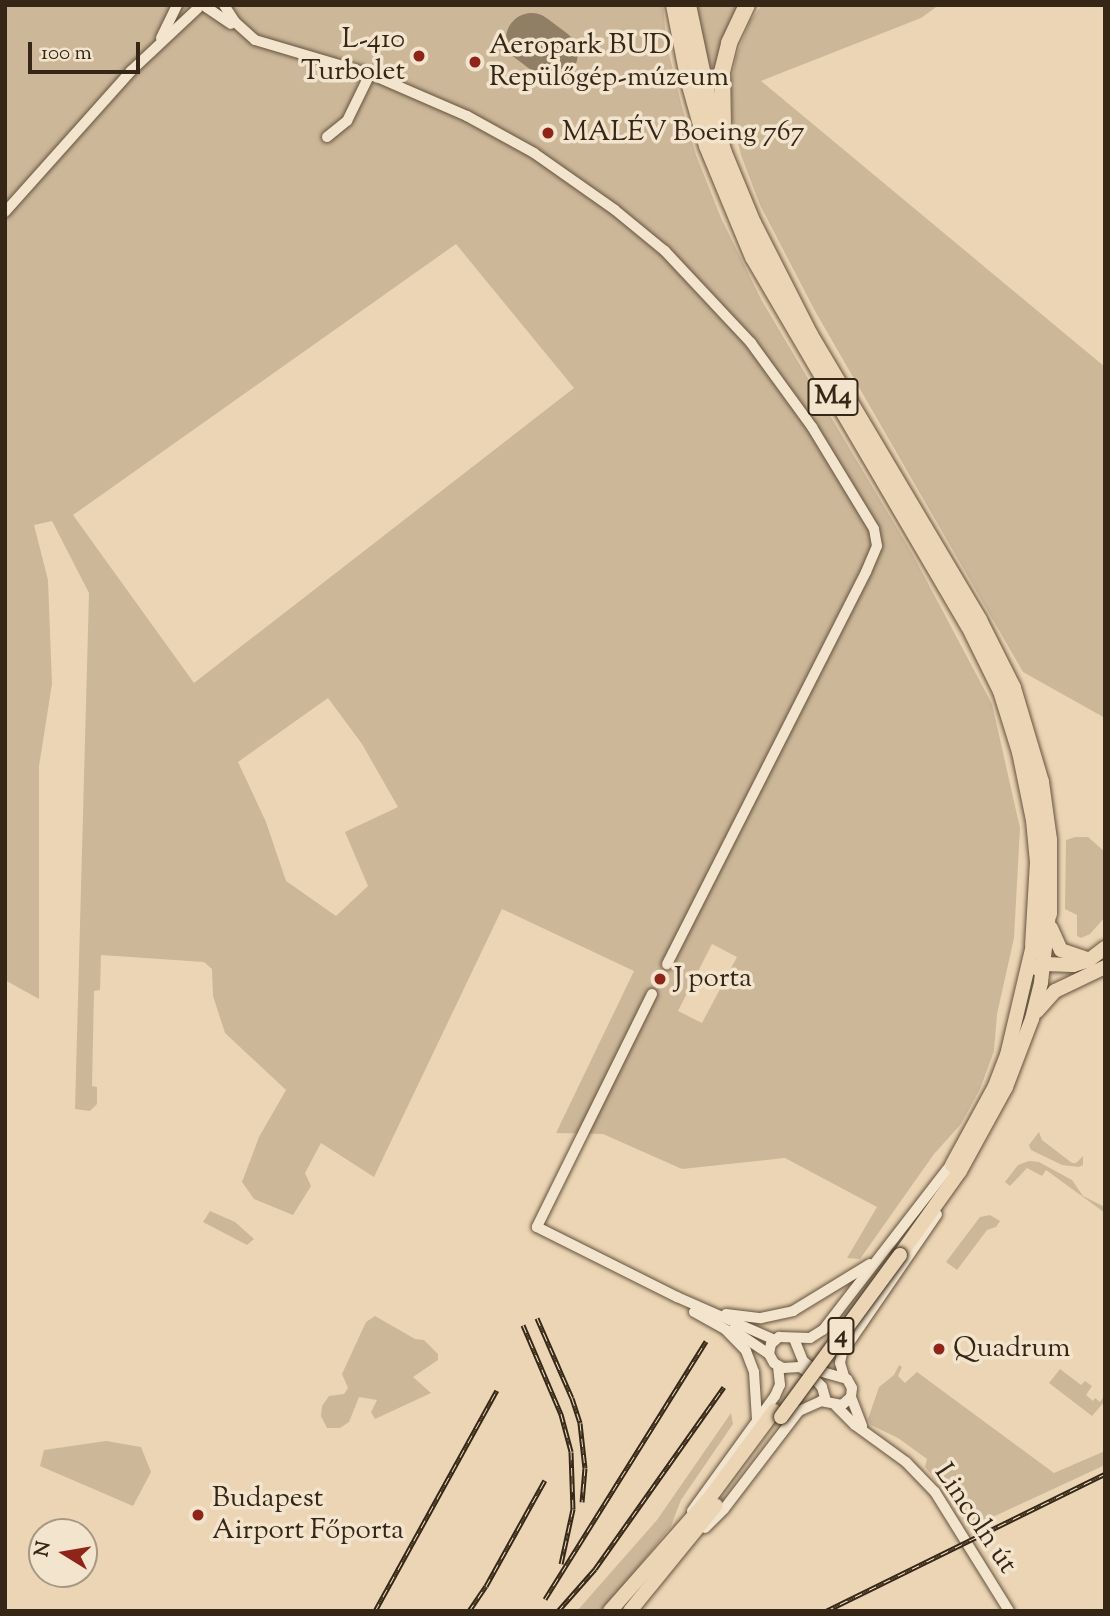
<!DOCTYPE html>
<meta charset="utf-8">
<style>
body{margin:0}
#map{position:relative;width:1110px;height:1616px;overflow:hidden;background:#ecd5b4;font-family:"Sorts Mill Goudy",serif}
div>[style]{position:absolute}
.green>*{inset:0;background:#cdb799}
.runway>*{height:51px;margin:-25.5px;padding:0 25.5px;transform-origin:25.5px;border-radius:25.5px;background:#907e65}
.minor-tunnel>*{height:10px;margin-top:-5px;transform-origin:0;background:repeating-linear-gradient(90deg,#c7b294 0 10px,transparent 0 15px)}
.roads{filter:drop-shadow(0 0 2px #63523e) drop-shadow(0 0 2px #63523e)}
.minor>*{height:10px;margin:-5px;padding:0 5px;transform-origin:5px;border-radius:5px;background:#f3e4ce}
.major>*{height:14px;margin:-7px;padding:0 7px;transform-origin:7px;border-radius:7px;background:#ecd5b4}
.highway>*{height:16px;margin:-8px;padding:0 8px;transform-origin:8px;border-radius:8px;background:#ecd5b4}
.rail>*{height:5px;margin-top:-2.5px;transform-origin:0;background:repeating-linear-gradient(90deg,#f3e4ce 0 8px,#352616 0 16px);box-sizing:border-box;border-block:2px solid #352616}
.bridges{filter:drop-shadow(0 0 2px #352616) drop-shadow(0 0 2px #352616)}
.major-bridge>*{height:14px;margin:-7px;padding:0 7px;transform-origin:7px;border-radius:7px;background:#ecd5b4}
.dots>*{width:19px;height:19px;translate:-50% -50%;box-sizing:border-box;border:4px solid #f3e4ce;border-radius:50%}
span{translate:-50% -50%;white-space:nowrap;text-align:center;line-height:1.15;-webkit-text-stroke:7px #f3e4ce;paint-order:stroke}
.shield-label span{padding:2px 5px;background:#f3e4ce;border:2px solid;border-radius:5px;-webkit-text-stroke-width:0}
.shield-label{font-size:26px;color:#352616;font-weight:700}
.poi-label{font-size:28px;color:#352616}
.right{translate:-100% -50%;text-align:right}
.left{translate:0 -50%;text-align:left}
.street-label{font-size:28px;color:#352616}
.frame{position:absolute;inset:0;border:7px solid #352616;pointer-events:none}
.north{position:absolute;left:28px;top:1518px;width:70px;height:70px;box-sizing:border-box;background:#f3e4ce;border:2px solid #a79884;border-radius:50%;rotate:281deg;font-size:19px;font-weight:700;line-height:28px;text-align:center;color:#352616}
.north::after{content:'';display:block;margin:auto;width:24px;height:32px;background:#8f2418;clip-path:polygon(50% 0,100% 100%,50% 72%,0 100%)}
.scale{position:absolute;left:28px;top:42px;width:112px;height:32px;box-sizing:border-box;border:4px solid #352616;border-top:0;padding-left:9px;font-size:21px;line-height:24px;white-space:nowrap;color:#352616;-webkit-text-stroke:5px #f3e4ce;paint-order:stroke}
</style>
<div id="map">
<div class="green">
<div style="clip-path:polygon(evenodd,5px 5px,663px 5px,667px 46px,681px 103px,696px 155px,721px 218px,762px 301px,913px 555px,992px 704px,1020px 828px,1014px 938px,997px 1014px,994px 1051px,980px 1089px,961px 1124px,934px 1154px,860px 1259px,847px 1258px,877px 1207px,785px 1158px,682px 1169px,603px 1134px,556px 1133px,634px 971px,502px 909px,374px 1177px,321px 1143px,305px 1173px,311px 1186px,293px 1215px,254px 1199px,242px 1182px,259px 1137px,286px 1090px,225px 1033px,213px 996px,212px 969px,204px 962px,101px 955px,100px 990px,94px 991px,92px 1086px,97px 1087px,97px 1104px,90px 1111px,75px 1109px,89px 593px,52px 521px,34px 525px,48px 580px,52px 684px,39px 766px,39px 999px,5px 980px,5px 5px,456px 244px,574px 388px,194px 683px,73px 515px,456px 244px,5px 5px,328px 698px,362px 744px,398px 807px,345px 832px,368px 886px,336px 916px,286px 881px,266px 822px,238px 762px,328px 698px,5px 5px,712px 944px,737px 957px,702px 1023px,678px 1011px,712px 944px)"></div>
<div style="clip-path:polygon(696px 5px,739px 5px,723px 41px,714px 98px)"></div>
<div style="clip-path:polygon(762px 5px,939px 5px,921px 18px,761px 81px,1105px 367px,1105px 718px,1023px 672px,815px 311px,760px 205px,741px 155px,732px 119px,731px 84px,736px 57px,750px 21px)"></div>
<div style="clip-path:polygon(1075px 837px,1088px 837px,1105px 852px,1105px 917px,1090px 934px,1081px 938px,1077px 936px,1077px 915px,1065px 909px,1066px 840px)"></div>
<div style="clip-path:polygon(1039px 1132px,1042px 1140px,1072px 1163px,1076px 1163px,1083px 1156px,1083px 1165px,1079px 1167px,1062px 1165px,1031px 1150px,1029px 1145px)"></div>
<div style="clip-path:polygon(1029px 1161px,1039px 1162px,1072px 1180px,1083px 1196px,1105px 1207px,1105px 1213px,1046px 1170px,1042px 1176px,1027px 1168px,1010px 1186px,1005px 1182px,1018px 1165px)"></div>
<div style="clip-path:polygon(210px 1211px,235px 1222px,254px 1239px,247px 1245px,203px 1222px)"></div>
<div style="clip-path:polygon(990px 1215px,1000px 1221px,996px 1227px,987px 1230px,957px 1270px,946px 1262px,980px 1217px)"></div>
<div style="clip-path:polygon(375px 1316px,415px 1339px,424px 1340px,438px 1354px,438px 1360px,413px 1377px,431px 1393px,375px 1419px,371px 1412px,377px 1400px,359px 1397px,349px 1422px,340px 1428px,327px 1428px,321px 1416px,322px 1406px,329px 1396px,344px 1394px,348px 1388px,342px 1374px,366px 1322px)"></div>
<div style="clip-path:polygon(899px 1365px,902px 1367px,898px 1376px,905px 1383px,917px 1372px,1054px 1473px,1105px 1451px,1105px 1465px,969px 1528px,946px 1492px,925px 1467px,927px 1459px,898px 1438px,871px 1425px,868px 1419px,879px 1387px,894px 1375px)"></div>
<div style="clip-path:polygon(1060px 1369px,1081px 1385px,1085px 1381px,1092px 1386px,1086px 1395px,1093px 1401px,1095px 1398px,1100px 1402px,1105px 1395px,1105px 1401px,1092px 1416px,1049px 1383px)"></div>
<div style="clip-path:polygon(731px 1413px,733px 1424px,681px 1500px,671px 1526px,607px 1606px,601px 1611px,577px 1611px,657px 1520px)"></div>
<div style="clip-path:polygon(106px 1441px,141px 1447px,151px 1472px,133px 1506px,40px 1466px,44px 1450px)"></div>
</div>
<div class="runway">
<div style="left:531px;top:38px;width:26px;rotate:37deg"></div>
</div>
<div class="minor-tunnel">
<div style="left:652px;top:994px;width:34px;rotate:-63deg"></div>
</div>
<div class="roads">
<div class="minor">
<div style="left:224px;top:5px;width:20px;rotate:57deg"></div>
<div style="left:235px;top:22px;width:27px;rotate:42deg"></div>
<div style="left:255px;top:40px;width:120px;rotate:16.5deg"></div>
<div style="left:370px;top:74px;width:106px;rotate:23.4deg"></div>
<div style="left:467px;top:116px;width:77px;rotate:28.9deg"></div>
<div style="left:534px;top:153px;width:99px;rotate:35.1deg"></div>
<div style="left:615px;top:210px;width:65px;rotate:39.4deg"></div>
<div style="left:665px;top:251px;width:126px;rotate:46.9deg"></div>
<div style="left:751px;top:343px;width:104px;rotate:54deg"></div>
<div style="left:812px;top:427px;width:119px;rotate:58.7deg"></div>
<div style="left:874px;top:529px;width:17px;rotate:80deg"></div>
<div style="left:877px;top:546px;width:28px;rotate:113deg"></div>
<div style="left:866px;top:572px;width:440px;rotate:116.9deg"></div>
<div style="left:206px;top:7px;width:30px;rotate:34deg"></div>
<div style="left:161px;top:38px;width:37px;rotate:-64deg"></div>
<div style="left:327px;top:137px;width:26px;rotate:-39deg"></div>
<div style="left:347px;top:121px;width:52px;rotate:-63.9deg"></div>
<div style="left:5px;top:212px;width:189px;rotate:-48.2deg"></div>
<div style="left:131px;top:71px;width:92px;rotate:-43.2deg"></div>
<div style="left:652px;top:994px;width:260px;rotate:116.3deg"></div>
<div style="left:537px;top:1227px;width:157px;rotate:26.6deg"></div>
<div style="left:677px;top:1297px;width:107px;rotate:23.7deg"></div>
<div style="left:694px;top:1312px;width:37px;rotate:29deg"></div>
<div style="left:726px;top:1330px;width:29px;rotate:46deg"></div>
<div style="left:746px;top:1351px;width:22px;rotate:69deg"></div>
<div style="left:754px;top:1372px;width:48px;rotate:86.4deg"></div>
<div style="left:726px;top:1314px;width:35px;rotate:7deg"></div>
<div style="left:761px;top:1318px;width:33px;rotate:-12deg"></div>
<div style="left:793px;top:1311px;width:90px;rotate:-31.4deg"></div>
<div style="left:733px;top:1330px;width:43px;rotate:33.7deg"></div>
<div style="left:844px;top:1376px;width:14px;rotate:-107deg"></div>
<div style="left:840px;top:1363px;width:10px;rotate:-79deg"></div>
<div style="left:842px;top:1353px;width:168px;rotate:-55.6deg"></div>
<div style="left:851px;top:1397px;width:31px;rotate:69deg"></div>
<div style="left:826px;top:1401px;width:15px;rotate:-106deg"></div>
<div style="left:822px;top:1387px;width:19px;rotate:-133deg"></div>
<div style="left:809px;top:1373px;width:11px;rotate:-146deg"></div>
<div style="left:800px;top:1367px;width:17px;rotate:177deg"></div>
<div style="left:783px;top:1368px;width:10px;rotate:-151deg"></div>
<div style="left:774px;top:1363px;width:10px;rotate:-119deg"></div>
<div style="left:769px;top:1354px;width:10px;rotate:-79deg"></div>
<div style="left:771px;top:1344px;width:11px;rotate:-41deg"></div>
<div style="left:779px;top:1337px;width:31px;rotate:2deg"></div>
<div style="left:810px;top:1338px;width:15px;rotate:-32deg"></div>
<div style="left:823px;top:1330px;width:216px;rotate:-52.3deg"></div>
<div style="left:836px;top:1406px;width:27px;rotate:45deg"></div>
<div style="left:855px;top:1425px;width:63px;rotate:36deg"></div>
<div style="left:906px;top:1462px;width:42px;rotate:46deg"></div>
<div style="left:935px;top:1492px;width:140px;rotate:58.1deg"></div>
<div style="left:692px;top:1511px;width:142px;rotate:-54.2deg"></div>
<div style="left:775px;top:1396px;width:12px;rotate:-66deg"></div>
<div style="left:780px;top:1385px;width:19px;rotate:-96deg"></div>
<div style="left:705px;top:1528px;width:27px;rotate:-45deg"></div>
<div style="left:724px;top:1509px;width:123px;rotate:-52.6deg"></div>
<div style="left:799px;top:1411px;width:24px;rotate:-24deg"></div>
<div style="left:821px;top:1401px;width:21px;rotate:11deg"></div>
<div style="left:842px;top:1405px;width:12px;rotate:-42deg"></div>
<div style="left:851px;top:1397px;width:9px;rotate:-84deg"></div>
<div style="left:852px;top:1388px;width:10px;rotate:-119deg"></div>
<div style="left:847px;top:1379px;width:35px;rotate:-164deg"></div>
<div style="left:813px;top:1369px;width:13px;rotate:-141deg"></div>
<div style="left:803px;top:1361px;width:24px;rotate:-112deg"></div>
</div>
<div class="major">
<div style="left:1051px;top:928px;width:24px;rotate:66deg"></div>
<div style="left:1061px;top:950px;width:28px;rotate:19deg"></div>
<div style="left:1036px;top:968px;width:9px;rotate:-27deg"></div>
<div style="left:1044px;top:964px;width:29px;rotate:2deg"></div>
<div style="left:1073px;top:965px;width:17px;rotate:-17deg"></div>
<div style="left:1089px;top:960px;width:20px;rotate:-37deg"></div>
<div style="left:1037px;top:1011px;width:27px;rotate:-48deg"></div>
<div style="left:1055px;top:991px;width:55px;rotate:-25.6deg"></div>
<div style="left:952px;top:1165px;width:90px;rotate:-61.4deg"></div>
<div style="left:995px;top:1086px;width:33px;rotate:-69deg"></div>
<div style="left:1007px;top:1055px;width:113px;rotate:-76.7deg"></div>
<div style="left:900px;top:1255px;width:103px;rotate:-54.5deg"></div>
<div style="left:960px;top:1171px;width:96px;rotate:-61.3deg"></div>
<div style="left:1006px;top:1087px;width:73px;rotate:-69.1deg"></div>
<div style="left:1032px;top:1019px;width:38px;rotate:-76deg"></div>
<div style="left:1041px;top:982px;width:68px;rotate:-83.3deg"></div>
<div style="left:610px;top:1611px;width:148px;rotate:-48.6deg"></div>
<div style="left:708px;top:1500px;width:111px;rotate:-53.4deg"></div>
<div style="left:630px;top:1611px;width:136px;rotate:-50.9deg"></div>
</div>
<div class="highway">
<div style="left:674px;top:5px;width:78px;rotate:79deg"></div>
<div style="left:689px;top:82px;width:66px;rotate:74.3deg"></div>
<div style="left:707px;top:146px;width:120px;rotate:67.5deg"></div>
<div style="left:753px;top:257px;width:428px;rotate:59.7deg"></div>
<div style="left:969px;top:626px;width:72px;rotate:63.8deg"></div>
<div style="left:1001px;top:691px;width:64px;rotate:72.7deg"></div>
<div style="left:1020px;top:752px;width:69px;rotate:78.4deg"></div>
<div style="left:1034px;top:820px;width:42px;rotate:84.6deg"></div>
<div style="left:1038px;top:862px;width:83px;rotate:93.4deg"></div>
<div style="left:688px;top:5px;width:101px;rotate:78deg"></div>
<div style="left:709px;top:104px;width:51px;rotate:73deg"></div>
<div style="left:724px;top:153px;width:76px;rotate:67.5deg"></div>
<div style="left:753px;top:223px;width:126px;rotate:63deg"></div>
<div style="left:810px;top:335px;width:331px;rotate:59.3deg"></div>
<div style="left:979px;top:620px;width:76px;rotate:63.4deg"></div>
<div style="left:1013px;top:688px;width:98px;rotate:73.4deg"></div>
<div style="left:1041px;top:782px;width:59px;rotate:82.1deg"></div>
<div style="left:1049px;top:840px;width:74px;rotate:90deg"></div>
<div style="left:723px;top:127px;width:55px;rotate:-91deg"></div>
<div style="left:722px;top:72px;width:30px;rotate:-76deg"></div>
<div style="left:729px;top:43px;width:42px;rotate:-64.7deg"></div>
</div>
</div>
<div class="rail">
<div style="left:537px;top:1318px;width:87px;rotate:66.4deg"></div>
<div style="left:572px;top:1398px;width:26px;rotate:72deg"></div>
<div style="left:580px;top:1423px;width:45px;rotate:83.7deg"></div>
<div style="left:585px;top:1468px;width:34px;rotate:95deg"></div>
<div style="left:523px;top:1325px;width:97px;rotate:66.9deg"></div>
<div style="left:561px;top:1414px;width:39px;rotate:75deg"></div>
<div style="left:571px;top:1452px;width:57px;rotate:88deg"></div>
<div style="left:573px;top:1509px;width:56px;rotate:102.3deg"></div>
<div style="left:545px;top:1599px;width:304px;rotate:-58deg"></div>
<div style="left:375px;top:1611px;width:252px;rotate:-61.1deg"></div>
<div style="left:469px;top:1611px;width:30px;rotate:-56deg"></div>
<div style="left:486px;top:1586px;width:121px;rotate:-60.9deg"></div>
<div style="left:558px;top:1611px;width:56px;rotate:-48.6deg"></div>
<div style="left:595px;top:1569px;width:223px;rotate:-54.7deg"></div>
<div style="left:826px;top:1611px;width:311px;rotate:-26.2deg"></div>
</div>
<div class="bridges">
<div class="major-bridge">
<div style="left:781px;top:1417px;width:201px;rotate:-53.7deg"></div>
</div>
</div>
<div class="dots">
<div style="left:419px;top:56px;background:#8f2418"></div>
<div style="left:475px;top:62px;background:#8f2418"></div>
<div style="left:548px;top:133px;background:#8f2418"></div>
<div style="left:660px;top:979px;background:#8f2418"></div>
<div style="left:939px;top:1349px;background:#8f2418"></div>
<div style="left:198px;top:1515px;background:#8f2418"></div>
</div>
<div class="shield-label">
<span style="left:833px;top:397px">M4</span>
<span style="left:841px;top:1336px">4</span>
</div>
<div class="poi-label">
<span class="right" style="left:405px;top:56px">L-410<br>Turbolet</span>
<span class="left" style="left:489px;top:62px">Aeropark BUD<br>Repülőgép-múzeum</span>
<span class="left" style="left:562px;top:133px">MALÉV Boeing 767</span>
<span class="left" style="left:674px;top:979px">J porta</span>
<span class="left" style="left:953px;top:1349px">Quadrum</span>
<span class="left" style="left:212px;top:1515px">Budapest<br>Airport Főporta</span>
</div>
<div class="street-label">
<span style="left:975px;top:1519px;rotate:56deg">Lincoln út</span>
</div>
<div class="frame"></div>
<div class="north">N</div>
<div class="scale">100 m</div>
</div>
